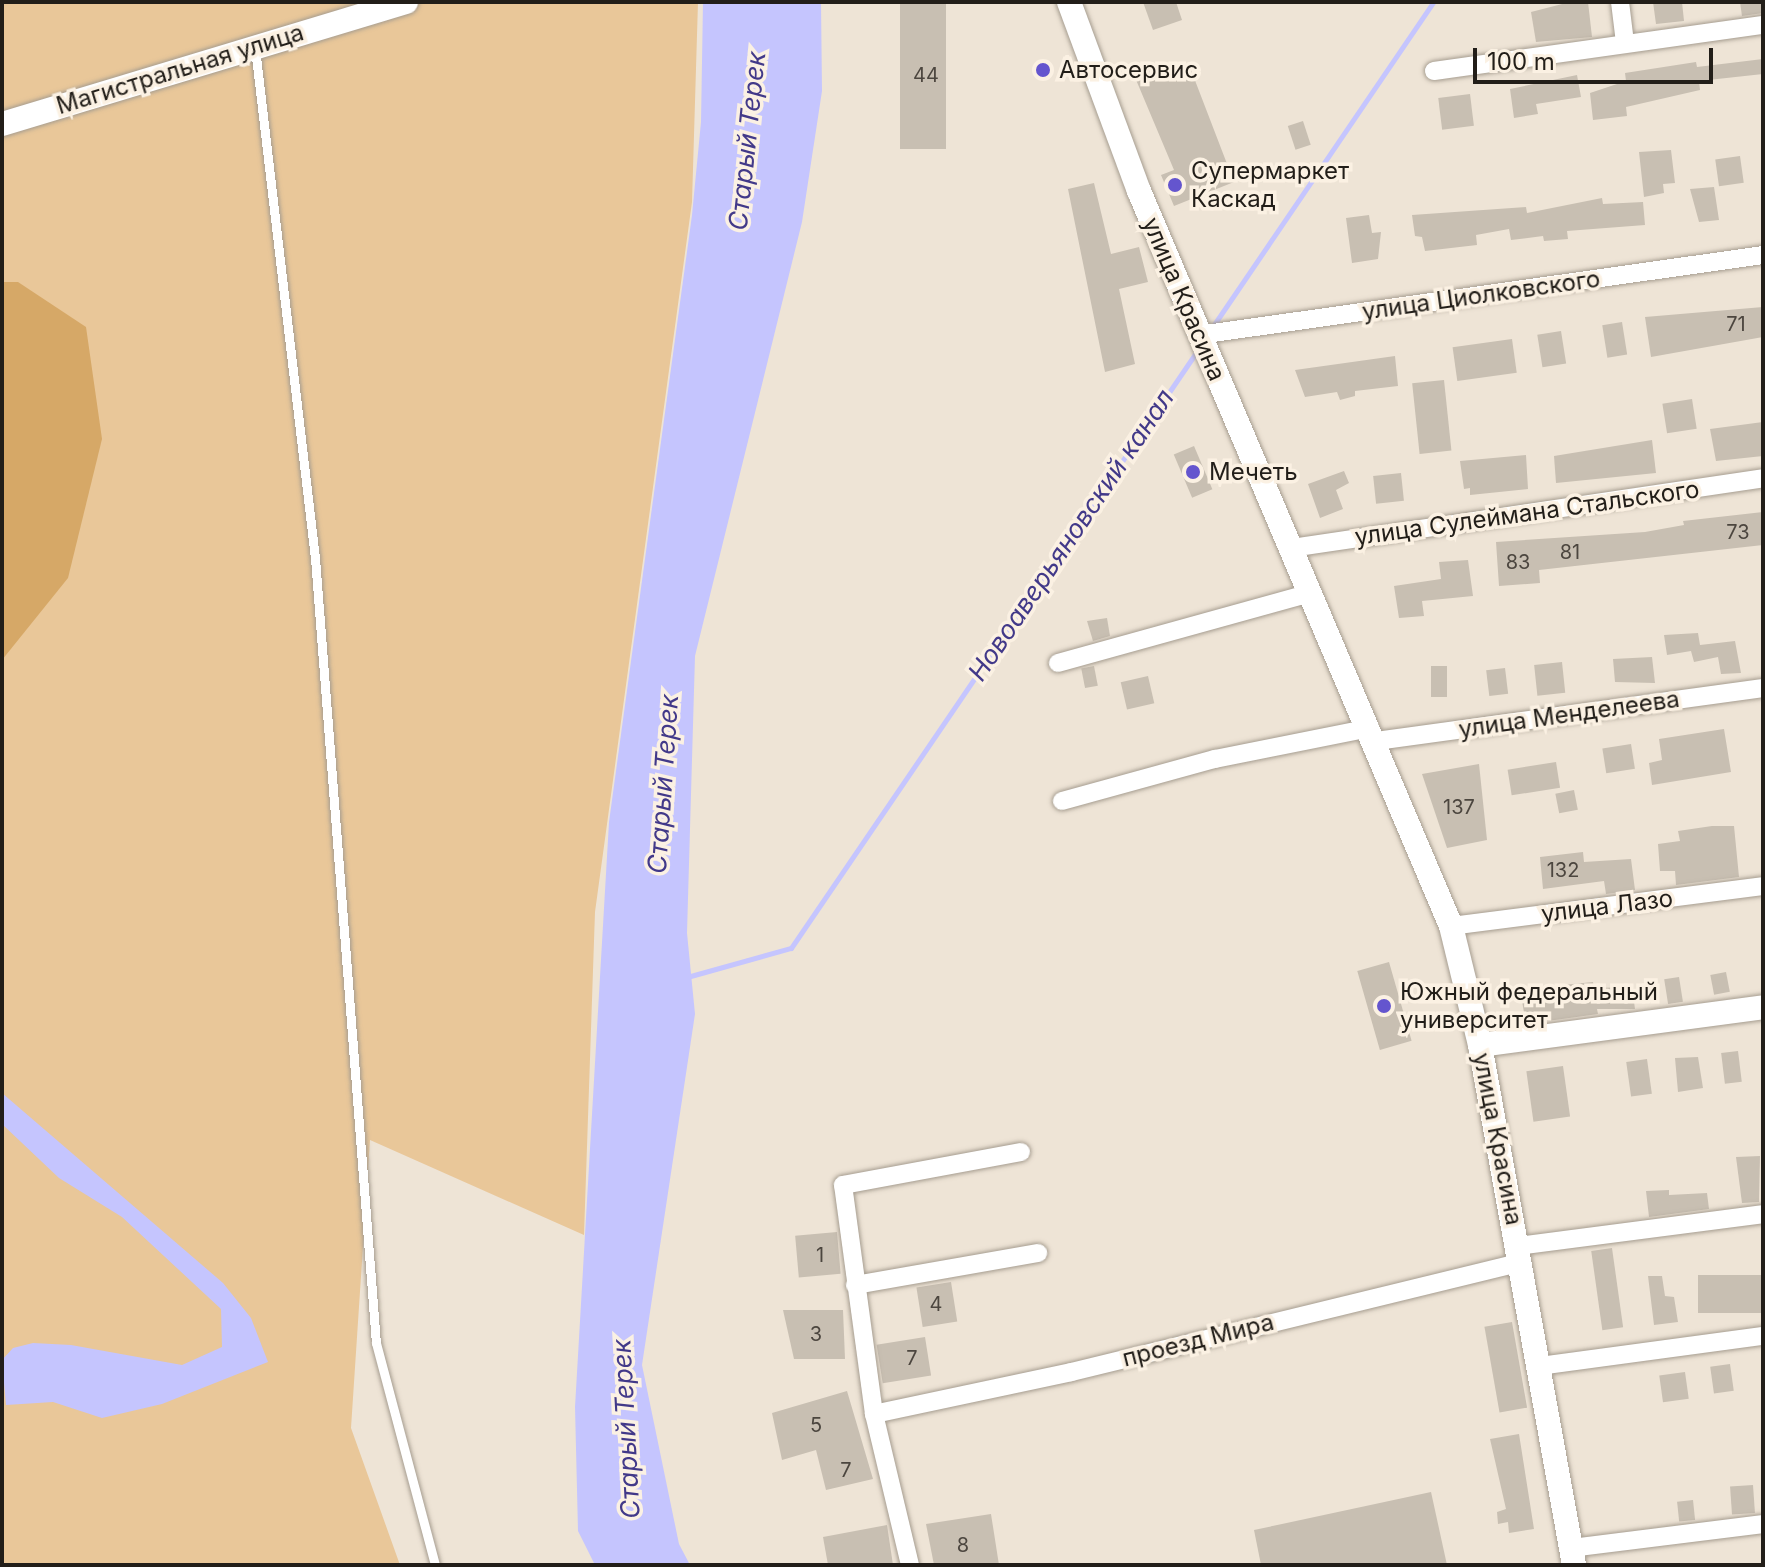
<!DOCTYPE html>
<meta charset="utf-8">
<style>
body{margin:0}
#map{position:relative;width:1765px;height:1567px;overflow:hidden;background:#eee4d6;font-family:Inter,sans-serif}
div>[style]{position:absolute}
.green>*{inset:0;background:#e9c799}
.forest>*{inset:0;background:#d6a867}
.water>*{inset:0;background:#c5c5fe}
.stream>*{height:5px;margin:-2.5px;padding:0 2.5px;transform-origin:2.5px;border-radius:2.5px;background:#c5c5fe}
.building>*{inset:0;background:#c8bfb2;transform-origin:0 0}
.roads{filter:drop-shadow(0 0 2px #a69d90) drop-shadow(0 0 2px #a69d90)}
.lane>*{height:9px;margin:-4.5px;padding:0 4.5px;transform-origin:4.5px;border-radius:4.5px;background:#fff}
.street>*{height:18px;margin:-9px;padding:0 9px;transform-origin:9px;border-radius:9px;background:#fff}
.secondary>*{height:24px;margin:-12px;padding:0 12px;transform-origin:12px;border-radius:12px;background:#fff}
.dots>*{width:22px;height:22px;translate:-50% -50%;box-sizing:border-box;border:4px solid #fbf1e3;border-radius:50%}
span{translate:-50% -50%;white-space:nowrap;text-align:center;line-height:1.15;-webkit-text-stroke:7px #fbf1e3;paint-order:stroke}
.number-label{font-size:20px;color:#4c463f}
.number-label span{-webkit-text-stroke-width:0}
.street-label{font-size:24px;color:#221e19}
.poi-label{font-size:24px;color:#221e19}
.left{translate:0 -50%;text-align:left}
.water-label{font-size:26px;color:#423989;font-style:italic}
.frame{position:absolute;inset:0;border:4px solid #221e19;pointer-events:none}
.scale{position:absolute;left:1473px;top:48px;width:240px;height:36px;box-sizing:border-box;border:4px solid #221e19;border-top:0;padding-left:10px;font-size:24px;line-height:28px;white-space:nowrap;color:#221e19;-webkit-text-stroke:6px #fbf1e3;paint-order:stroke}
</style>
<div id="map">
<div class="green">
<div style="clip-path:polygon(2px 2px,698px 2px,692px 202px,595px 912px,584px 1235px,370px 1140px,351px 1428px,400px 1565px,2px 1565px)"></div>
</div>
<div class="forest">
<div style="clip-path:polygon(2px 282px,18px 282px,86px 327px,102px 439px,68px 578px,2px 660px)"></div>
</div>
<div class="water">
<div style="clip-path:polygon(703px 2px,821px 2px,822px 91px,802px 222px,695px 656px,687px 933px,695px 1014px,642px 1365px,679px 1544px,690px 1565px,595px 1565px,578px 1531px,575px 1407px,609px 822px,692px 215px,701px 122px)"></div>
<div style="clip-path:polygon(2px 1093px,223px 1283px,251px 1318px,268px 1362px,162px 1404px,102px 1418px,53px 1402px,6px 1405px,2px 1360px,13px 1348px,33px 1343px,71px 1345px,182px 1365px,222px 1347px,221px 1309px,122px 1217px,59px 1178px,2px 1124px)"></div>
</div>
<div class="stream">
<div style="left:1211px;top:329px;width:395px;rotate:-55.8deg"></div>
<div style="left:687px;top:977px;width:108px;rotate:-15.6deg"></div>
<div style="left:791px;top:948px;width:722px;rotate:-55.78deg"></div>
</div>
<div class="building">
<div style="left:900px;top:2px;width:46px;height:147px"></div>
<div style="clip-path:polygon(1143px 2px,1176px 2px,1182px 20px,1153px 30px)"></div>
<div style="clip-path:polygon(1570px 2px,1588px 2px,1592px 37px,1536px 42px,1531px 12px)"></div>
<div style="clip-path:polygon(1653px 2px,1682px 2px,1684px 21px,1656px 24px)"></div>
<div style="clip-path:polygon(1740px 2px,1763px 2px,1763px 13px,1742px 16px)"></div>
<div style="clip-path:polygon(1763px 59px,1763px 74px,1699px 81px,1700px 90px,1626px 107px,1627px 116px,1593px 120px,1590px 93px,1626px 81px,1625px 73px,1696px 62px,1697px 67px)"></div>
<div style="clip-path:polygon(1166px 62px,1172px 79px,1191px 70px,1234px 182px,1174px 206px,1161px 175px,1174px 170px,1134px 75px)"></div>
<div style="clip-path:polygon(1577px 75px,1581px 97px,1536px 104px,1538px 114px,1514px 118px,1510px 89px)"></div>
<div style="left:1470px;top:94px;width:32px;height:32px;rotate:83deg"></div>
<div style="left:1303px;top:121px;width:25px;height:16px;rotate:72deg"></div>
<div style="clip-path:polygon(1671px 150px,1675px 183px,1663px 184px,1664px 193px,1644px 197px,1639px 152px)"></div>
<div style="left:1740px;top:156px;width:27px;height:25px;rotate:82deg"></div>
<div style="clip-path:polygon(1094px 183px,1111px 254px,1139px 247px,1148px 282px,1119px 289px,1135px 364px,1105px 372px,1068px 189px)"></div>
<div style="clip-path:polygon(1714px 187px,1719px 220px,1699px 222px,1690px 189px)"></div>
<div style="clip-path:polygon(1602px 198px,1603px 204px,1643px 202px,1645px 225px,1567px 231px,1568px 239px,1544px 241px,1543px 236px,1511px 240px,1509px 229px,1476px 235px,1477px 245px,1425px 251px,1422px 237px,1415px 236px,1412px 215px,1526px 207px,1527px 213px)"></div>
<div style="clip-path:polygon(1369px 215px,1372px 233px,1381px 232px,1378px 259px,1352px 263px,1346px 218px)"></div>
<div style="clip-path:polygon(1763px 307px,1763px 337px,1651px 357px,1645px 317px)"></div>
<div style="left:1622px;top:322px;width:33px;height:20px;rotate:81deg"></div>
<div style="left:1561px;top:331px;width:33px;height:24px;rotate:81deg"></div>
<div style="left:1512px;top:339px;width:34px;height:60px;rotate:82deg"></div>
<div style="clip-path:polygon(1395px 356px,1398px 386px,1355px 391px,1355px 396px,1340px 400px,1337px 392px,1305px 397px,1295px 370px)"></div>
<div style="left:1444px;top:380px;width:71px;height:32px;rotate:84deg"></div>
<div style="left:1692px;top:399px;width:30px;height:30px;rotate:81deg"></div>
<div style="clip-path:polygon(1763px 422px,1763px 456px,1716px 461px,1710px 429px)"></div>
<div style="clip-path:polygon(1652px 440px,1656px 473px,1556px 483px,1554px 456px)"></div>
<div style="left:1194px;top:446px;width:47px;height:22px;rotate:67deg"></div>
<div style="clip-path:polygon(1526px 455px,1528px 489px,1470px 495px,1470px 488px,1464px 489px,1460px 461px)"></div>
<div style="clip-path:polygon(1344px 471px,1349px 483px,1336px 490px,1343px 509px,1320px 518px,1308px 484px)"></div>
<div style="left:1401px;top:473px;width:28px;height:28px;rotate:84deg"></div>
<div style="clip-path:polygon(1763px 512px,1763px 545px,1539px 570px,1540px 583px,1499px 586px,1496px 542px,1645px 532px,1684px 525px,1683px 521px)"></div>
<div style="clip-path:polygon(1468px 560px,1473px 596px,1422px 601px,1424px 616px,1399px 618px,1394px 586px,1441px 579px,1439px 562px)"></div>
<div style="clip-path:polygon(1107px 618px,1110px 636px,1093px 641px,1087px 621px)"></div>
<div style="clip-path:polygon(1698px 633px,1700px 645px,1735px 641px,1741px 673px,1721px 674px,1718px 657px,1694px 662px,1691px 651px,1667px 655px,1664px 635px)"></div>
<div style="clip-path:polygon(1652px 657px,1655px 683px,1615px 682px,1613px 659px)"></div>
<div style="left:1562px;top:662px;width:31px;height:28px;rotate:84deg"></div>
<div style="left:1094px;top:666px;width:20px;height:13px;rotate:79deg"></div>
<div style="left:1431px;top:666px;width:16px;height:31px"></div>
<div style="left:1505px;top:668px;width:26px;height:19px;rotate:83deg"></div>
<div style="left:1148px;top:676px;width:28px;height:28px;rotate:77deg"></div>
<div style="clip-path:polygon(1724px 729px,1731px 772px,1652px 785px,1649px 763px,1662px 760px,1659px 739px)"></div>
<div style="left:1631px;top:744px;width:25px;height:29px;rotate:81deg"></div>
<div style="left:1556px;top:762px;width:26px;height:49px;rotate:81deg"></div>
<div style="clip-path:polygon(1479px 764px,1487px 840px,1447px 848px,1422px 774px)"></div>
<div style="left:1574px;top:790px;width:20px;height:19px;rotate:79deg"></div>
<div style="clip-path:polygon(1712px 826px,1734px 826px,1739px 877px,1676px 885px,1675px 871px,1660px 871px,1658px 844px,1680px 841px,1678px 831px)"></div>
<div style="clip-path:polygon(1583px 852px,1584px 862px,1631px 859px,1635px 890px,1606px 894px,1604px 881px,1543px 889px,1540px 857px)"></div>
<div style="left:1389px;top:962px;width:82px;height:33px;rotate:74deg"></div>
<div style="left:1726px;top:972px;width:20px;height:16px;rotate:79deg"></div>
<div style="left:1679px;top:977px;width:25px;height:15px;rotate:81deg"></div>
<div style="clip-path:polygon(1593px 982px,1594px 988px,1632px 987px,1635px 1009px,1597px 1009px,1598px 1014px,1526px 1024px,1522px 1001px,1564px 995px,1563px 985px)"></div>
<div style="left:1738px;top:1051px;width:31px;height:17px;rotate:83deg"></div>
<div style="clip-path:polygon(1698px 1057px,1703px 1088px,1678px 1092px,1675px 1058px)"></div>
<div style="left:1647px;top:1059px;width:35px;height:21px;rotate:82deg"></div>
<div style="left:1563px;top:1066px;width:51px;height:37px;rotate:82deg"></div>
<div style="clip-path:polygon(1760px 1156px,1759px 1202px,1742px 1203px,1736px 1157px)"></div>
<div style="clip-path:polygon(1669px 1190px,1669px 1195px,1707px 1193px,1709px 1209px,1649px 1217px,1646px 1191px)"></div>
<div style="left:837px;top:1232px;width:42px;height:42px;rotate:85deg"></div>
<div style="left:1612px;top:1248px;width:80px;height:21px;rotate:82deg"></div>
<div style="left:1763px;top:1275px;width:38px;height:65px;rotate:90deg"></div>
<div style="clip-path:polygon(1648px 1276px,1662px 1276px,1665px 1296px,1674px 1297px,1678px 1322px,1654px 1325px)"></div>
<div style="left:951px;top:1282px;width:40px;height:35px;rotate:81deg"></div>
<div style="clip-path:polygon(783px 1310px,843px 1310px,845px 1359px,794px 1359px)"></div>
<div style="left:1512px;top:1322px;width:87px;height:28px;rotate:80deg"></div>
<div style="left:925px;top:1337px;width:39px;height:49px;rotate:81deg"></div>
<div style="left:1730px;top:1364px;width:27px;height:20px;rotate:82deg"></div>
<div style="left:1685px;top:1372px;width:27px;height:26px;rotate:82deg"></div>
<div style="clip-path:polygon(847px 1391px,873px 1479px,826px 1490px,816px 1450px,782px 1460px,772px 1413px)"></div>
<div style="clip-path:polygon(1519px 1434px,1534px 1529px,1509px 1533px,1508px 1522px,1498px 1524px,1497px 1512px,1506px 1509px,1490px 1439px)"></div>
<div style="left:1753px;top:1485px;width:28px;height:23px;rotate:86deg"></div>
<div style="clip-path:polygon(1431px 1492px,1447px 1565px,1261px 1565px,1254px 1530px)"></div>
<div style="left:1693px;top:1500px;width:20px;height:16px;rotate:84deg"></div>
<div style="clip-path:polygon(991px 1514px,999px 1565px,934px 1565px,926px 1524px)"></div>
<div style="clip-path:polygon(887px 1525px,893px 1565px,828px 1565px,823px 1537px)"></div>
</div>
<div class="roads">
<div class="lane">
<div style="left:255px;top:48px;width:514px;rotate:83.29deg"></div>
<div style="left:315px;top:558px;width:787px;rotate:85.56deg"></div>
<div style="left:376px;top:1343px;width:230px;rotate:75.1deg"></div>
</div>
<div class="street">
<div style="left:1620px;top:2px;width:41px;rotate:83deg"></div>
<div style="left:1434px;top:71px;width:332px;rotate:-8deg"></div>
<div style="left:1199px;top:335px;width:570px;rotate:-8.07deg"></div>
<div style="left:1291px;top:548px;width:477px;rotate:-8.4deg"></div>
<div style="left:1058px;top:663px;width:262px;rotate:-15.5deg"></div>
<div style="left:1376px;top:741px;width:391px;rotate:-7.8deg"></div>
<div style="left:1062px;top:801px;width:159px;rotate:-15.4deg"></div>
<div style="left:1215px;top:759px;width:158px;rotate:-11.3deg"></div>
<div style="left:1451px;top:926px;width:315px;rotate:-7.3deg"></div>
<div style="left:1518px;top:1246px;width:247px;rotate:-7.4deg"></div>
<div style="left:855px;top:1285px;width:186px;rotate:-9.9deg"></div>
<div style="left:1540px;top:1366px;width:225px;rotate:-7.7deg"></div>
<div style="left:874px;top:1414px;width:201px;rotate:-12deg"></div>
<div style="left:1071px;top:1372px;width:463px;rotate:-13.7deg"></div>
<div style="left:1571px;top:1548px;width:193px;rotate:-7.1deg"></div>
<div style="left:910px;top:1565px;width:155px;rotate:-103.4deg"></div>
<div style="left:874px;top:1414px;width:231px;rotate:-97.7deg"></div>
<div style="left:843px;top:1185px;width:181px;rotate:-10.5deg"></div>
</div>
<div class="secondary">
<div style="left:1069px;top:2px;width:202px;rotate:69.7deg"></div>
<div style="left:1139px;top:191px;width:798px;rotate:67deg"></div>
<div style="left:1451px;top:926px;width:122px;rotate:76.3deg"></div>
<div style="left:1480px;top:1045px;width:528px;rotate:79.75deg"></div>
<div style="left:2px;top:124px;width:422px;rotate:-16.8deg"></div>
<div style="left:1480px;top:1045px;width:286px;rotate:-7.6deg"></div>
</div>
</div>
<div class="dots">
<div style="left:1043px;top:70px;background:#6455ce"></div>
<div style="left:1175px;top:185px;background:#6455ce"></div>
<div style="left:1193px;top:472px;background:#6455ce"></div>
<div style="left:1384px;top:1006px;background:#6455ce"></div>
</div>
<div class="number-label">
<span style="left:926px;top:75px">44</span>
<span style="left:1736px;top:324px">71</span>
<span style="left:1738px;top:532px">73</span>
<span style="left:1570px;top:552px">81</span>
<span style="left:1518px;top:562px">83</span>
<span style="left:1459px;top:807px">137</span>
<span style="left:1563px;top:870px">132</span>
<span style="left:820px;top:1255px">1</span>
<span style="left:936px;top:1304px">4</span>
<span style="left:816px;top:1334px">3</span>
<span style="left:912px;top:1358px">7</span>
<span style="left:816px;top:1425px">5</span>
<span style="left:846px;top:1470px">7</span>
<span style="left:963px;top:1545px">8</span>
</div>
<div class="street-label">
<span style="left:180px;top:69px;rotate:-17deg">Магистральная улица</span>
<span style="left:1481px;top:295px;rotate:-8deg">улица Циолковского</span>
<span style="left:1184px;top:299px;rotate:67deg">улица Красина</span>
<span style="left:1527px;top:513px;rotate:-8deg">улица Сулеймана Стальского</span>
<span style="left:1569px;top:714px;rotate:-8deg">улица Менделеева</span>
<span style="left:1607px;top:906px;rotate:-7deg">улица Лазо</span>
<span style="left:1498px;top:1139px;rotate:79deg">улица Красина</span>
<span style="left:1198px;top:1340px;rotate:-14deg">проезд Мира</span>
</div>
<div class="poi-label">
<span class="left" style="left:1059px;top:70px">Автосервис</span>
<span class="left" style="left:1191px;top:185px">Супермаркет<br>Каскад</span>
<span class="left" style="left:1209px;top:472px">Мечеть</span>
<span class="left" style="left:1400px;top:1006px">Южный федеральный<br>университет</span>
</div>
<div class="water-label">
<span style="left:747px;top:141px;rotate:-84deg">Старый Терек</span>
<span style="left:1071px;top:535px;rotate:-56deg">Новоаверьяновский канал</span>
<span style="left:663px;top:784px;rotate:-86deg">Старый Терек</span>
<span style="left:626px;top:1429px;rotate:-93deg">Старый Терек</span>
</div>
<div class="frame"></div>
<div class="scale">100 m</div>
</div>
